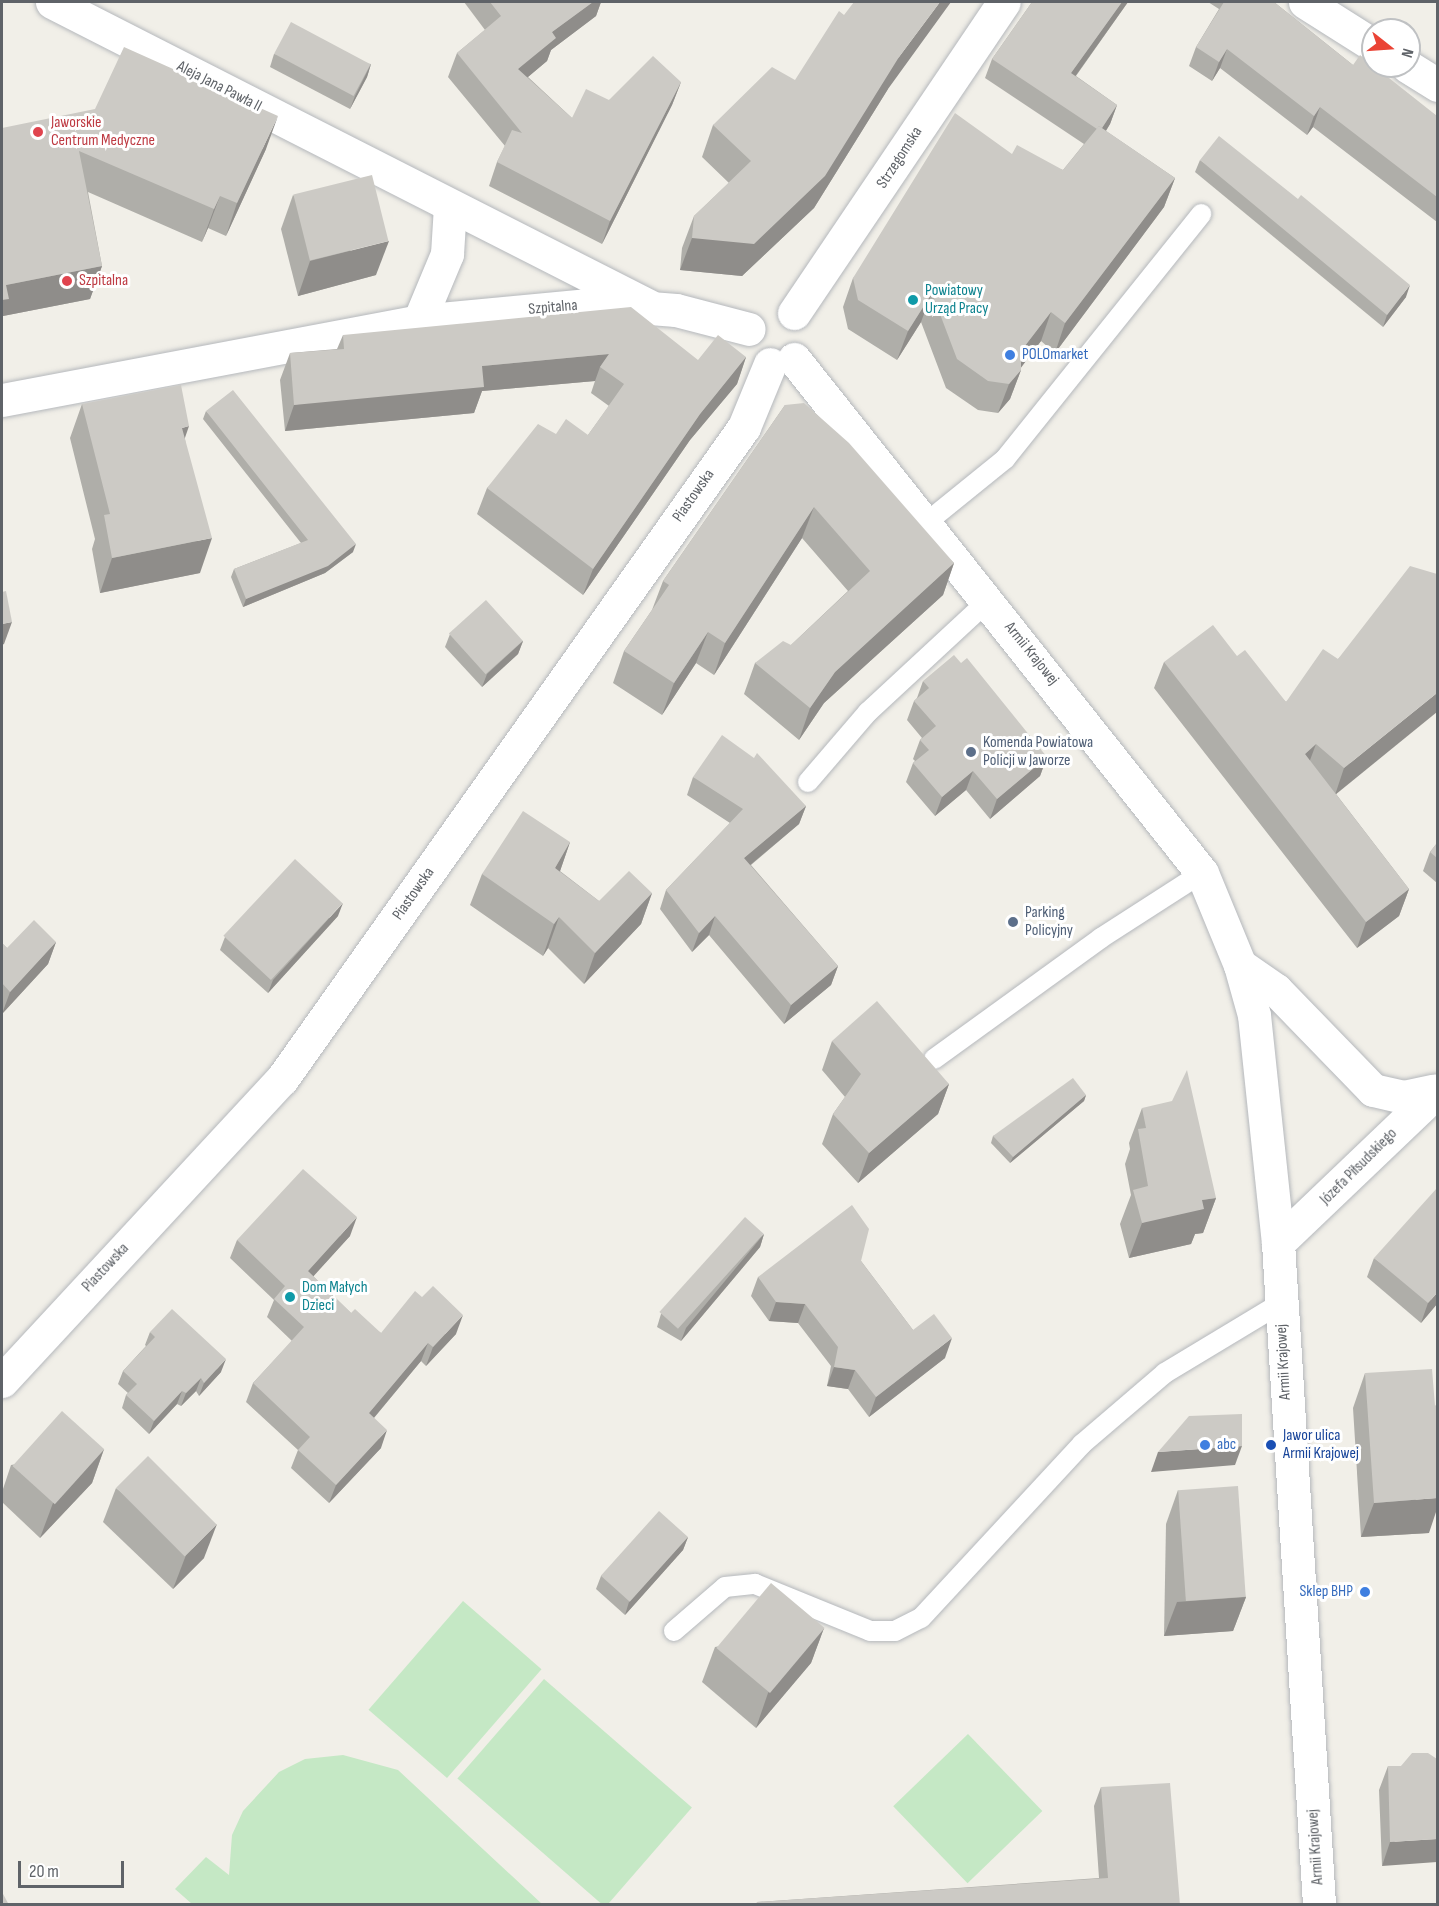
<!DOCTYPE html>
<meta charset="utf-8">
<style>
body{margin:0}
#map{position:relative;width:1439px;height:1906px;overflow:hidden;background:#f1efe8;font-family:"Sofia Sans Condensed",sans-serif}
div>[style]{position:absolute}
.green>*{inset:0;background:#c5e8c5;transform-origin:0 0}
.roads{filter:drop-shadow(0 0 2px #b5b8bc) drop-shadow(0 0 2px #b5b8bc)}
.lane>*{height:20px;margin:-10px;padding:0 10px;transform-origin:10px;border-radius:10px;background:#fff}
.street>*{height:33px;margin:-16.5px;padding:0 16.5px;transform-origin:16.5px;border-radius:16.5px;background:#fff}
.secondary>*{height:33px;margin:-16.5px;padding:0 16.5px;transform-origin:16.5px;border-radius:16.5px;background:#fff}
.wall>*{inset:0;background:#afaea9}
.shaded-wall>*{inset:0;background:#8f8d8a}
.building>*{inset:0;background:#cccac5;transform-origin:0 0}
.dots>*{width:16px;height:16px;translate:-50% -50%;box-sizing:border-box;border:3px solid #fff;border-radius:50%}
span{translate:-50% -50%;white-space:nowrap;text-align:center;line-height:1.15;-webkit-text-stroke:6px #fff;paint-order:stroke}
.street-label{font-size:16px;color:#5f6368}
.health-label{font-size:16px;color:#be3a42}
.left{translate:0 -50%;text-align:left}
.culture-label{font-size:16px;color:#0d838f}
.shop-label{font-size:16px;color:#366cbe}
.right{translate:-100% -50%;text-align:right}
.service-label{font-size:16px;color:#4e5e75}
.transit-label{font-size:16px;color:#164399}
.frame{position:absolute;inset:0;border:3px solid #5f6368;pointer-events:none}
.north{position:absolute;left:1361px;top:18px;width:60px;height:60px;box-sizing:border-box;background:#fff;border:2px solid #bfc1c3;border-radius:50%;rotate:107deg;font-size:16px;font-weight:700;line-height:24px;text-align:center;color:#5f6368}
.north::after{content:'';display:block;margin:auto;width:21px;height:27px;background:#ea4335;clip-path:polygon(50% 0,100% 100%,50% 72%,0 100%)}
.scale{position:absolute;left:18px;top:1861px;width:106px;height:27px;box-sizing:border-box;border:3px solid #5f6368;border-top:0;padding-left:8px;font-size:18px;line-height:21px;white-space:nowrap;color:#5f6368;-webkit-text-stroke:4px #fff;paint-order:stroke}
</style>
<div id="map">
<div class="green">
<div style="left:463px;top:1601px;width:104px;height:144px;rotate:41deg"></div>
<div style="left:544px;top:1679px;width:196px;height:132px;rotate:41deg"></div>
<div style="left:968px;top:1734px;width:107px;height:104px;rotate:46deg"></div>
<div style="clip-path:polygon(343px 1755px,398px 1770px,542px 1904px,192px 1904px,175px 1889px,206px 1857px,229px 1875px,232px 1835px,243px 1811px,279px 1772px,305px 1759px)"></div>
</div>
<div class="roads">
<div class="lane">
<div style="left:926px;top:523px;width:102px;rotate:-39deg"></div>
<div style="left:1005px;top:459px;width:314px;rotate:-51.3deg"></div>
<div style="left:808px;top:782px;width:92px;rotate:-49.4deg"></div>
<div style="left:868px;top:712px;width:163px;rotate:-42.8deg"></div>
<div style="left:934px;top:1059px;width:206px;rotate:-35.9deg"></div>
<div style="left:1101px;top:938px;width:120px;rotate:-32.8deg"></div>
<div style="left:674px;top:1631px;width:67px;rotate:-40.8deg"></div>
<div style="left:725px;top:1587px;width:30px;rotate:-6deg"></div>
<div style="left:755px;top:1584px;width:124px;rotate:22.2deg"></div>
<div style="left:870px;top:1631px;width:25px"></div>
<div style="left:895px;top:1631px;width:29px;rotate:-27deg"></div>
<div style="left:921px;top:1618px;width:237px;rotate:-47.2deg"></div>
<div style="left:1082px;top:1444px;width:109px;rotate:-40.5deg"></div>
<div style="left:1165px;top:1373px;width:135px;rotate:-31.1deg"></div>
</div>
<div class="street">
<div style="left:52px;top:2px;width:670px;rotate:26.99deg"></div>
<div style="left:1305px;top:2px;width:80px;rotate:32.3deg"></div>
<div style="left:1407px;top:66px;width:36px;rotate:32deg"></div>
<div style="left:419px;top:321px;width:73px;rotate:-67.3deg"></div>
<div style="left:447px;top:254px;width:48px;rotate:-86.4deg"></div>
</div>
<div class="secondary">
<div style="left:794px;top:313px;width:375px;rotate:-56deg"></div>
<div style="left:794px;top:359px;width:656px;rotate:51.56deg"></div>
<div style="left:1202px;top:873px;width:100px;rotate:67.6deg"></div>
<div style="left:1240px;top:965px;width:52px;rotate:74.4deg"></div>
<div style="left:1254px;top:1015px;width:229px;rotate:84deg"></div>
<div style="left:1278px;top:1243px;width:662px;rotate:86.45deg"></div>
<div style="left:2px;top:400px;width:424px;rotate:-10.7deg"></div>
<div style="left:419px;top:321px;width:181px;rotate:-5.4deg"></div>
<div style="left:599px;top:304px;width:77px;rotate:4.5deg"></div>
<div style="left:676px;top:310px;width:75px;rotate:14.6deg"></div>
<div style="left:1240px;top:965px;width:44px;rotate:34.8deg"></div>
<div style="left:1276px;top:990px;width:139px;rotate:45.9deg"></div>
<div style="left:1373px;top:1090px;width:32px;rotate:13deg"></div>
<div style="left:1404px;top:1097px;width:30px;rotate:-12deg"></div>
<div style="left:1278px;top:1243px;width:221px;rotate:-43.7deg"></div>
<div style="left:2px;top:1381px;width:412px;rotate:-47.2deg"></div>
<div style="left:282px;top:1079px;width:799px;rotate:-54.68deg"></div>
<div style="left:744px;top:427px;width:68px;rotate:-67.6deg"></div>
</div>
</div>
<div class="wall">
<div style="clip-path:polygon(464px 2px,601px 2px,596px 16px,551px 50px,547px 61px,528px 77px,572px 118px,609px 100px,681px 82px,672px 105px,602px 244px,489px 186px,497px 162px,505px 146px,448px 77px,457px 53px,485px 30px)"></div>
<div style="clip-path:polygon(1032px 2px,1128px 2px,1076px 76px,1117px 105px,1110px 124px,1106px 131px,1175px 178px,1164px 207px,1055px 353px,1041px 341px,1021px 367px,1021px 370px,1010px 399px,998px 413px,978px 410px,946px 388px,921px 322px,897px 360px,848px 329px,843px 307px,853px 278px,1012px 154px,1063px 170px,1084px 144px,985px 78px,992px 59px)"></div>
<div style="clip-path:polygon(1208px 2px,1274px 2px,1353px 65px,1437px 116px,1437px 222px,1313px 127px,1307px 135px,1220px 68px,1212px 81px,1189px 66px,1196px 47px,1219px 9px)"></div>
<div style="clip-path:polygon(274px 54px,371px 64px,367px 77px,350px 109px,270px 67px)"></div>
<div style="clip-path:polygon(795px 80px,888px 89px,814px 208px,742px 276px,680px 270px,682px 248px,694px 216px,729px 183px,702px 157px,713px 125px)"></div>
<div style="clip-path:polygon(2px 128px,266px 149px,226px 236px,208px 228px,202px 242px,88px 192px,102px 266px,90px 299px,3px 316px)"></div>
<div style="clip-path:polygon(1200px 160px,1406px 297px,1383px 327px,1195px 172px)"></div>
<div style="clip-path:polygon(293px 195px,376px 275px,298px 296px,281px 229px)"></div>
<div style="clip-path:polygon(343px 335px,698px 360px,746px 357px,737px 384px,690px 440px,583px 595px,477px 514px,487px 488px,556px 434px,588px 435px,609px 406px,591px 393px,595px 381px,482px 391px,474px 413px,285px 431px,280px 380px,290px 353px,337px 349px)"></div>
<div style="clip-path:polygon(82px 404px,185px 439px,200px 573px,100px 593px,92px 549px,95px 539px,70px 438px)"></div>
<div style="clip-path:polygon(785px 405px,954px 563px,943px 595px,824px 703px,799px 740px,744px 694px,755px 663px,791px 645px,848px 591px,802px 538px,714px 675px,696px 663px,662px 715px,613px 683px,624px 651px,652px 610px,663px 581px)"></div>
<div style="clip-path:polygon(206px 411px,353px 552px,325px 573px,243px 607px,231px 577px,234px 569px,301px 543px,203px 419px)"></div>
<div style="clip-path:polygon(1437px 574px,1336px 794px,1409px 889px,1399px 916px,1357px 948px,1154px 688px,1164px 662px,1237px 656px,1286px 702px,1338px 659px)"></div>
<div style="clip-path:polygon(450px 634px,523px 641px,518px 654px,482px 687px,445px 647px)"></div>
<div style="clip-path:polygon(923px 681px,1047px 757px,1040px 776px,990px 819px,966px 790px,935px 816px,906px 782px,913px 763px,915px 761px,913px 759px,920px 740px,922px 738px,907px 720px,914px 701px,917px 698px)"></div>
<div style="clip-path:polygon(693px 777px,806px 806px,799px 824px,751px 865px,838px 966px,831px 985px,784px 1024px,709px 935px,692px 952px,660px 909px,666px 890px,730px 823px,687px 795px)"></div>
<div style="clip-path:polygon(570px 842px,560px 871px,599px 901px,652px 893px,641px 924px,584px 984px,548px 948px,543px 956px,470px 905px,482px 874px)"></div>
<div style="clip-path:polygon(1437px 843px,1437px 883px,1423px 871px,1430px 852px)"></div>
<div style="clip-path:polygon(338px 916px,268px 993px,220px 950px,225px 937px)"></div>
<div style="clip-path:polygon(56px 942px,48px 964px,2px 1014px,2px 943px,7px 948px)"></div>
<div style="clip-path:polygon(832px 1041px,949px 1084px,938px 1114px,858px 1183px,822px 1144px,833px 1114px,845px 1097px,822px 1070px)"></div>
<div style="clip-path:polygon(1086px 1095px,1084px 1101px,1010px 1163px,991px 1143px,993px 1136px)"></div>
<div style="clip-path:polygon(1142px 1108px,1216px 1198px,1203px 1233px,1195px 1234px,1191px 1244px,1129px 1258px,1120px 1224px,1131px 1195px,1125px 1164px,1130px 1149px,1129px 1143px)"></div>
<div style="clip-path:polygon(764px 1234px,760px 1247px,681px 1341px,657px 1327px,661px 1314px)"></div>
<div style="clip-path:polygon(350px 1236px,313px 1276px,351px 1313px,381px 1333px,456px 1334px,426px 1366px,421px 1361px,374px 1418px,381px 1448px,329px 1503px,291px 1468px,298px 1450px,246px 1402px,253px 1383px,292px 1341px,267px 1317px,274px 1300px,230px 1258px,237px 1240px)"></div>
<div style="clip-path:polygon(1374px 1258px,1437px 1304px,1421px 1323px,1367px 1277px)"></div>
<div style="clip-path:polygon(861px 1261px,913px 1330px,945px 1358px,869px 1417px,848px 1389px,827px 1386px,831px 1366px,798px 1323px,769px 1321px,751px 1296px,758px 1277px)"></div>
<div style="clip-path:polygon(150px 1332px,221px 1372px,199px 1396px,196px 1391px,181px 1406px,177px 1404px,149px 1434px,122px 1408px,126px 1395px,128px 1393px,118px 1384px,123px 1371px,146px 1346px,145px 1345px)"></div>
<div style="clip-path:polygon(1365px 1373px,1429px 1533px,1361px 1537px,1353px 1408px)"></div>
<div style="clip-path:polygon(104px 1449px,92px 1483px,40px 1538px,2px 1502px,2px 1492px,11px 1465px)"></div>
<div style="clip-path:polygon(116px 1488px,204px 1558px,173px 1589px,103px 1522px)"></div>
<div style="clip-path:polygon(1178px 1490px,1246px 1597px,1233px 1631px,1164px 1636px,1166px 1524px)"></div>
<div style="clip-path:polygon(688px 1537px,683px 1550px,625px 1615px,596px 1589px,601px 1576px)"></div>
<div style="clip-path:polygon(824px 1628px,811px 1663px,756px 1728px,702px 1682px,715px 1647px)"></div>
<div style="clip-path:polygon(1437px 1759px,1382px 1866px,1379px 1790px,1388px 1766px,1401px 1766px)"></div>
<div style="clip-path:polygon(1101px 1787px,1180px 1905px,756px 1905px,757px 1902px,1099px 1878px,1094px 1806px)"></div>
</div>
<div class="shaded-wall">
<div style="clip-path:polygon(593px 2px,601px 2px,596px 16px,551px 50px,547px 61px,510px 92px,518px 69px,552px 32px)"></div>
<div style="clip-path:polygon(940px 2px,951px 2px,888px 89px,814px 208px,742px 276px,680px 270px,692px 238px,899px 57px)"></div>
<div style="clip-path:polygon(1122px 2px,1128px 2px,1064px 92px,1071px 73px)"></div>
<div style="clip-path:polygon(1227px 49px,1220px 68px,1212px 81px,1219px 62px)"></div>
<div style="clip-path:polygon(371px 64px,367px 77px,350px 109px,355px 96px)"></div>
<div style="clip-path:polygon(681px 82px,672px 105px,602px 244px,610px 221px)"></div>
<div style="clip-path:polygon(1117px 105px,1110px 124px,1093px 151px,1100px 131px)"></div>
<div style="clip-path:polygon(1320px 107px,1313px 127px,1307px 135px,1314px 116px)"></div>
<div style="clip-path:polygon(278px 116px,266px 149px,226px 236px,237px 203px)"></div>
<div style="clip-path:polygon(1175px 178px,1164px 207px,1055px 353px,1065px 323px)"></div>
<div style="clip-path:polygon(220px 196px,208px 228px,202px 242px,214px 209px)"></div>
<div style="clip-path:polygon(389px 241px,376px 275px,298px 296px,310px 261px)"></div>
<div style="clip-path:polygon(102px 266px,90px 299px,3px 316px,2px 319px,2px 298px,6px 285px)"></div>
<div style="clip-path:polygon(1410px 285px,1406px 297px,1383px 327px,1387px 315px)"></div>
<div style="clip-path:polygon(932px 293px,921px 322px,897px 360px,908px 331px)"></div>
<div style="clip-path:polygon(1051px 312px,1041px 341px,1011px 381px,1021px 351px)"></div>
<div style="clip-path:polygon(609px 354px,600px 367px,595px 381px,482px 391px,474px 413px,285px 431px,294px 405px,482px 366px)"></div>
<div style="clip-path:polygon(746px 357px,737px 384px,690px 440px,583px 595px,593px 569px,700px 414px)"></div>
<div style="clip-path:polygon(1021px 370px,1010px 399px,998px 413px,1009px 384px)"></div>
<div style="clip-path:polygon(189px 426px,177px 461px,182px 428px)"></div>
<div style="clip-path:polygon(814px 507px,802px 538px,714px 675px,725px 643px)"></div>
<div style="clip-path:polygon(212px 538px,200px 573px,100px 593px,112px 558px)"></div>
<div style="clip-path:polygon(356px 544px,353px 552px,325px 573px,243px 607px,246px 599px)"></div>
<div style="clip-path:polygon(954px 563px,943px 595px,824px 703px,799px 740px,810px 708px,835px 672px)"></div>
<div style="clip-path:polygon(12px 622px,4px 644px,2px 645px,2px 624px)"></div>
<div style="clip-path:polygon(708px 632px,696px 663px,662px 715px,674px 683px)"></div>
<div style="clip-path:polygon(523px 641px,518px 654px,482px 687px,487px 674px)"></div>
<div style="clip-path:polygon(1437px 693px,1437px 712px,1335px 795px,1344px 768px)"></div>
<div style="clip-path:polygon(1316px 744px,1306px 771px,1305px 754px)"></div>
<div style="clip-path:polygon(1047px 757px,1040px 776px,990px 819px,997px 799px)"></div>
<div style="clip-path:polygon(973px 771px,966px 790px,935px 816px,942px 797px)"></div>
<div style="clip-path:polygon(806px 806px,799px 824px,737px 876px,744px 858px)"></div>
<div style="clip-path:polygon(570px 842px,559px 874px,555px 868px)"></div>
<div style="clip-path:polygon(1409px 889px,1399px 916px,1357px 948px,1366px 922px)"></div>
<div style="clip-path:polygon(652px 893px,641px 924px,584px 984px,595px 953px)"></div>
<div style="clip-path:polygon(343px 903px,338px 916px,268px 993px,273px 980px)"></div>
<div style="clip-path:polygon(715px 916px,709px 935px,692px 952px,699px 933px)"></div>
<div style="clip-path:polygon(559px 917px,548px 948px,543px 956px,554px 924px)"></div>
<div style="clip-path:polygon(56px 942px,48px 964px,2px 1014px,10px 992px)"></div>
<div style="clip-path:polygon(838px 966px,831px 985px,784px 1024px,791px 1005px)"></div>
<div style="clip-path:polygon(949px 1084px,938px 1114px,858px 1183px,869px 1153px)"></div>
<div style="clip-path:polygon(1086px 1095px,1084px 1101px,1010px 1163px,1013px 1157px)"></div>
<div style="clip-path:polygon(1216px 1198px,1203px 1233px,1195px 1234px,1191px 1244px,1129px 1258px,1142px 1223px,1202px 1200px)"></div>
<div style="clip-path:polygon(357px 1217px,350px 1236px,301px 1290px,308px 1271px)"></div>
<div style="clip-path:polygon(764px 1234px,760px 1247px,681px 1341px,686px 1328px)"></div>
<div style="clip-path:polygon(1437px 1293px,1437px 1304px,1421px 1323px,1428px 1303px)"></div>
<div style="clip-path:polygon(776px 1302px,805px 1304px,798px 1323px,769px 1321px)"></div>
<div style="clip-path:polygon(463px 1315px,456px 1334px,426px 1366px,433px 1347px)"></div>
<div style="clip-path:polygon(952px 1338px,945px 1358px,869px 1417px,876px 1397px)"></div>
<div style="clip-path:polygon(428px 1343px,421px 1361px,362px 1432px,369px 1413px)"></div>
<div style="clip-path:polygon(226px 1359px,221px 1372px,199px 1396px,204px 1383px)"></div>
<div style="clip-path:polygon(834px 1367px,855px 1370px,848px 1389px,827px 1386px)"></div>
<div style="clip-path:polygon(201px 1378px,196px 1391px,181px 1406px,186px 1393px)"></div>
<div style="clip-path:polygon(182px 1391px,177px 1404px,149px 1434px,154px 1421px)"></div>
<div style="clip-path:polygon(387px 1430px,381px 1448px,329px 1503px,336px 1485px)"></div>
<div style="clip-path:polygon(1242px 1446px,1235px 1465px,1151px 1472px,1158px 1452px)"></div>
<div style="clip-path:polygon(104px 1449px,92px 1483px,40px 1538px,53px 1503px)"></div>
<div style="clip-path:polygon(1437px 1498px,1437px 1509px,1429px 1533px,1361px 1537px,1374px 1503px)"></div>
<div style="clip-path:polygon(217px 1524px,204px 1558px,173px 1589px,186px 1555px)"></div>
<div style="clip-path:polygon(688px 1537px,683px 1550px,625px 1615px,629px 1602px)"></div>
<div style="clip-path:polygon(1246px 1597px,1233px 1631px,1164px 1636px,1177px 1602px)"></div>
<div style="clip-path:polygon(824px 1628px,811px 1663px,756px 1728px,768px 1693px)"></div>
<div style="clip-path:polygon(1437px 1839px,1437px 1862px,1382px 1866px,1390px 1842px)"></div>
</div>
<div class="building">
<div style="clip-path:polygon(490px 2px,593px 2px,552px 32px,556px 38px,518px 69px,572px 118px,586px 89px,609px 100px,653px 56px,681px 82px,610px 221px,497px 162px,512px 130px,522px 133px,457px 53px,501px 16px)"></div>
<div style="clip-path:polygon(854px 2px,940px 2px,899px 57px,825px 176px,754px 244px,692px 238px,694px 216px,751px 161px,713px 125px,772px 67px,795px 80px,839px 11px,844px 15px)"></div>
<div style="clip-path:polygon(1032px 2px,1122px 2px,1071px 73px,1117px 105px,1102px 128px,1099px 126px,1097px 129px,992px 59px)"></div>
<div style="clip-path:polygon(1224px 2px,1274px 2px,1353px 65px,1360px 55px,1437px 116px,1437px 197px,1320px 107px,1314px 116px,1227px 49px,1219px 62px,1196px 47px)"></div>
<div style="left:291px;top:22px;width:90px;height:36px;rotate:28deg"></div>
<div style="clip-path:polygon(124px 47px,278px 116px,237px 203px,220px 196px,214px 209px,79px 151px,102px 266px,6px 285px,9px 299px,2px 300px,2px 128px,95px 109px)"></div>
<div style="clip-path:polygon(955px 113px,1012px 154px,1017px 145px,1063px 170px,1099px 126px,1175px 178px,1065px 323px,1051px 312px,1021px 351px,1021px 370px,1009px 384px,988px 381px,957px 359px,932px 293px,908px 331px,858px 300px,853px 278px)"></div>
<div style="clip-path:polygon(1219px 136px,1298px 199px,1301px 195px,1410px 285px,1387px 315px,1200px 160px)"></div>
<div style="left:372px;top:175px;width:68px;height:81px;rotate:76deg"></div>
<div style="clip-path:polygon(631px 307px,698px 360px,718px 335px,746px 357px,700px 414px,593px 569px,487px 488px,538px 424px,556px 434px,566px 419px,588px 435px,624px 384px,600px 367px,609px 354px,482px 366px,484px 387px,294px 405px,290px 353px,344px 349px,343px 335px)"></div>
<div style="clip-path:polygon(181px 385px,189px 426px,182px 428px,212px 538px,112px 558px,104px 515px,110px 514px,82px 404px)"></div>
<div style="clip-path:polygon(233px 390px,356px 544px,328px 566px,246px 599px,234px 569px,308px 540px,206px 411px)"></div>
<div style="clip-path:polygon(804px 403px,849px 443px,954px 563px,835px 672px,810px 708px,755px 663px,783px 641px,791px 645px,870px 571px,814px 507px,725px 643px,708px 632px,674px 683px,624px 651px,669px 585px,663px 581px,785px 405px)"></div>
<div style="clip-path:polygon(1410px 566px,1437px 574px,1437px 693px,1344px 768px,1316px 744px,1305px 754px,1409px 889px,1366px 922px,1164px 662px,1213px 625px,1237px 656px,1245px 650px,1286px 702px,1323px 649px,1338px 659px)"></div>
<div style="clip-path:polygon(6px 591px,12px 622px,2px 624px,2px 592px)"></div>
<div style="left:486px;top:600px;width:55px;height:50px;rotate:48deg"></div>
<div style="clip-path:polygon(954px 655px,961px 663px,967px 658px,1047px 757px,997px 799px,973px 771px,942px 797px,913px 763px,929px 750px,920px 740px,936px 726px,914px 701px,929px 688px,923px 681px)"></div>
<div style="clip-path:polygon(722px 735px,754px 758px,757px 753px,806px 806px,744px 858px,838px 966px,791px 1005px,715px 916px,699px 933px,666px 890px,743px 809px,693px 777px)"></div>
<div style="clip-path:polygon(523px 811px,570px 842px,555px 868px,599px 901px,629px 871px,652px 893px,595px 953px,559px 917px,554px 924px,482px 874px)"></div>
<div style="clip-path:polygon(1437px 843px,1437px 858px,1430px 852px)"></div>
<div style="left:295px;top:859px;width:65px;height:105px;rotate:43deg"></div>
<div style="clip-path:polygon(34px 920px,56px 942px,10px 992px,2px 983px,2px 943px,7px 948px)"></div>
<div style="clip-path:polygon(877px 1001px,949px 1084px,869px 1153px,833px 1114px,861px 1074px,832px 1041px)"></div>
<div style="clip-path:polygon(1187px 1070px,1216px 1198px,1202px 1200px,1204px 1209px,1142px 1223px,1133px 1190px,1148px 1186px,1138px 1129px,1146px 1128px,1142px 1108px,1172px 1101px)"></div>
<div style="clip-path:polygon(1073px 1078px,1086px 1095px,1013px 1157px,993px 1136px)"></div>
<div style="clip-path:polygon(303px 1169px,357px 1217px,308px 1271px,351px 1313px,355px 1309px,381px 1333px,415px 1291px,422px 1297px,433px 1286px,463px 1315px,433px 1347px,428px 1343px,369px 1413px,387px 1430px,336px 1485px,298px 1450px,310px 1437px,253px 1383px,304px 1327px,274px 1299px,285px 1286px,237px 1240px)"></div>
<div style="clip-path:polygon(1437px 1188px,1437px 1293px,1428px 1303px,1374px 1258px)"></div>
<div style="clip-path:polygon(852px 1205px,869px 1229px,861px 1261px,913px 1330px,934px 1314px,952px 1338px,876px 1397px,855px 1370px,834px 1367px,838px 1347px,805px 1304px,776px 1302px,758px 1277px)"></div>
<div style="left:745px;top:1217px;width:25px;height:128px;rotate:42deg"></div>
<div style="clip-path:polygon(172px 1309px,226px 1359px,204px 1383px,201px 1378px,186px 1393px,182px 1391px,154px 1421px,126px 1395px,137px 1384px,123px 1371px,155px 1337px,150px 1332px)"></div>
<div style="clip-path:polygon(1432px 1369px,1435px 1406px,1437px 1403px,1437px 1498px,1374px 1503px,1365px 1373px)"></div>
<div style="left:62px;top:1411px;width:57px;height:74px;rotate:42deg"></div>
<div style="clip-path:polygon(1242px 1414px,1242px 1446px,1158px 1452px,1189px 1416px)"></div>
<div style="left:148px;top:1456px;width:97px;height:45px;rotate:45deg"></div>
<div style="left:1238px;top:1486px;width:111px;height:60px;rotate:86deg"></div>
<div style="left:659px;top:1511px;width:39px;height:87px;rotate:42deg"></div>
<div style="left:771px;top:1583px;width:70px;height:85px;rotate:40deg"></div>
<div style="clip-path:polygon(1412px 1753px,1428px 1753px,1437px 1759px,1437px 1839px,1390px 1842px,1388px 1766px,1401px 1766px)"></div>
<div style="clip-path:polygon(1170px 1783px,1180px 1905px,757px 1905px,757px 1902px,1108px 1878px,1101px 1787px)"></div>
<div style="clip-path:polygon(2px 1892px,9px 1905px,2px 1905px)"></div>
</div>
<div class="dots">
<div style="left:38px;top:132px;background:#e0444e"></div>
<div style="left:67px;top:281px;background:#e0444e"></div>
<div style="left:913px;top:300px;background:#0f9aa8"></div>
<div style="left:1010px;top:355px;background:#3f7fe0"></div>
<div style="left:971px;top:752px;background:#5c6f8a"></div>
<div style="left:1013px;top:922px;background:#5c6f8a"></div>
<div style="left:290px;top:1297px;background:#0f9aa8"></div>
<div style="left:1205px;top:1445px;background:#3f7fe0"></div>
<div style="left:1271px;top:1445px;background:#1a4fb4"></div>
<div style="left:1365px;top:1592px;background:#3f7fe0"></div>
</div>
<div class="street-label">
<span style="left:219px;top:87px;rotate:27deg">Aleja Jana Pawła II</span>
<span style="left:900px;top:158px;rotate:-57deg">Strzegomska</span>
<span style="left:553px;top:308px;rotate:-5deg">Szpitalna</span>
<span style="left:694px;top:496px;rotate:-55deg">Piastowska</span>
<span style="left:1031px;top:654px;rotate:51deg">Armii Krajowej</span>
<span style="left:414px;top:894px;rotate:-55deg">Piastowska</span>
<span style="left:1359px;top:1167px;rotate:-45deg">Józefa Piłsudskiego</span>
<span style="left:106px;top:1268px;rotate:-47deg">Piastowska</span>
<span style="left:1284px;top:1362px;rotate:-93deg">Armii Krajowej</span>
<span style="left:1316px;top:1847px;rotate:-94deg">Armii Krajowej</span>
</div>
<div class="health-label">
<span class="left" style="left:51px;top:132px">Jaworskie<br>Centrum Medyczne</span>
<span class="left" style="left:79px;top:281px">Szpitalna</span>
</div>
<div class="culture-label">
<span class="left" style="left:925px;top:300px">Powiatowy<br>Urząd Pracy</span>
<span class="left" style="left:302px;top:1297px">Dom Małych<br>Dzieci</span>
</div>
<div class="shop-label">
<span class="left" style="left:1022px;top:355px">POLOmarket</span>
<span class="left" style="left:1217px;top:1445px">abc</span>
<span class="right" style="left:1353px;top:1592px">Sklep BHP</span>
</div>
<div class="service-label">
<span class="left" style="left:983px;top:752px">Komenda Powiatowa<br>Policji w Jaworze</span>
<span class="left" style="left:1025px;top:922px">Parking<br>Policyjny</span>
</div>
<div class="transit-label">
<span class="left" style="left:1283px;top:1445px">Jawor ulica<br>Armii Krajowej</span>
</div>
<div class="frame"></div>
<div class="north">N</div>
<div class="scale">20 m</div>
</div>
